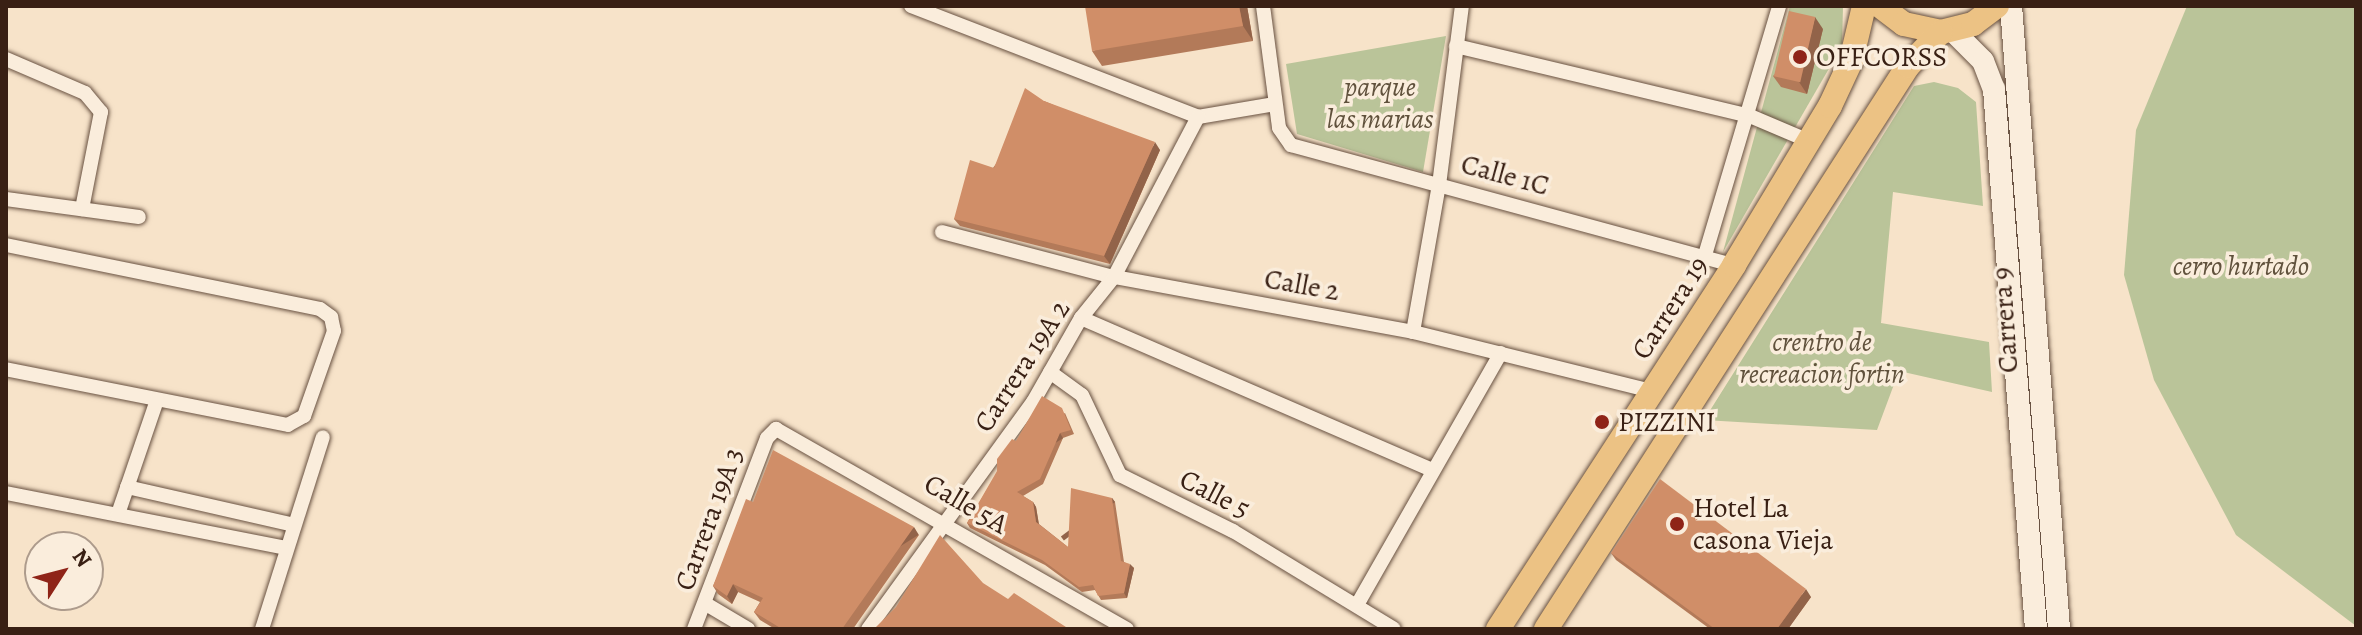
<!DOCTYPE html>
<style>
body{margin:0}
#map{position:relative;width:2362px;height:635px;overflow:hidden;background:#f7e3c9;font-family:Alegreya,serif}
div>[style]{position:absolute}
.green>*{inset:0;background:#bac499}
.roads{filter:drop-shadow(0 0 2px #685141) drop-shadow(0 0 2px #685141)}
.minor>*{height:14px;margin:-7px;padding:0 7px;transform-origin:7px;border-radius:7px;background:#faeddc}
.secondary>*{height:22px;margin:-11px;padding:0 11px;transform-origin:11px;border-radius:11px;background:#faeddc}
.trunk>*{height:24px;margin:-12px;padding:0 12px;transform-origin:12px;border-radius:12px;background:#ecc284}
.wall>*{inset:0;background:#b37a59}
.shaded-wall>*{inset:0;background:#926349;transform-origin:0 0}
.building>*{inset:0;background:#d08e68;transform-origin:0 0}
.dots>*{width:22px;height:22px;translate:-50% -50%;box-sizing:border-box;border:4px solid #faeddc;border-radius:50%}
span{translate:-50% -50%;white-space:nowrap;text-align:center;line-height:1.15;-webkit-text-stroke:7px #faeddc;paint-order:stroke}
.poi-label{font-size:28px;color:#392014}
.left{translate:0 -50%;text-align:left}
.park-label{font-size:28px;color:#60513c;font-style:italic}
.street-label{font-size:28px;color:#392014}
.frame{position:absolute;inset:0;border:8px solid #392014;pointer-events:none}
.north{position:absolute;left:24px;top:531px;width:80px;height:80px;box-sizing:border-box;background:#faeddc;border:2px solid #ad9b8c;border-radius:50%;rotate:54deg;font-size:22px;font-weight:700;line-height:32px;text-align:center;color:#392014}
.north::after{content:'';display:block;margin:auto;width:28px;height:36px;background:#8f2418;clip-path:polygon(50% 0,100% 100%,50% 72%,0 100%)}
</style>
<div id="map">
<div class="green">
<div style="clip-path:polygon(1790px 6px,1843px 6px,1842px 46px,1723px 252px)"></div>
<div style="clip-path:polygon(2187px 6px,2356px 6px,2356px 626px,2236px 535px,2154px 380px,2124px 275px,2136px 130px)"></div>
<div style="clip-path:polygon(1446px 36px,1423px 172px,1297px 134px,1286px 64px)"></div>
<div style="clip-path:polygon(1934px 82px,1958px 88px,1976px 102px,1983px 206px,1893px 192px,1881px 323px,1989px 342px,1992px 392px,1899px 371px,1877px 430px,1704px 420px,1914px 86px)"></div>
</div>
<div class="roads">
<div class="minor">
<div style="left:911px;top:6px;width:308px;rotate:21.1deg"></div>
<div style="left:1198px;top:117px;width:78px;rotate:-9.6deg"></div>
<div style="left:1263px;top:6px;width:123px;rotate:82.5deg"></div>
<div style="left:1279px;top:128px;width:21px;rotate:55deg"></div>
<div style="left:1291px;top:145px;width:459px;rotate:15.2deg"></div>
<div style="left:1456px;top:46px;width:302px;rotate:13.4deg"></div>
<div style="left:1750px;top:116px;width:64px;rotate:23deg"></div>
<div style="left:6px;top:59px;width:86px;rotate:23.3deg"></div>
<div style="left:85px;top:93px;width:25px;rotate:50deg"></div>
<div style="left:101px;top:112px;width:99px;rotate:101.1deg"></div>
<div style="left:6px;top:199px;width:134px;rotate:7.7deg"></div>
<div style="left:942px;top:232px;width:178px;rotate:14.7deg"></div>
<div style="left:1114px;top:277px;width:304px;rotate:10.4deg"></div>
<div style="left:1413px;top:332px;width:246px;rotate:13.9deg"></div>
<div style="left:6px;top:245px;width:320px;rotate:11.5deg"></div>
<div style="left:320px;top:309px;width:14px;rotate:36deg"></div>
<div style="left:331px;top:317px;width:14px;rotate:78deg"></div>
<div style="left:334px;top:331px;width:90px;rotate:109.4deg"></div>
<div style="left:304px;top:416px;width:18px;rotate:151deg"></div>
<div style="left:288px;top:425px;width:288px;rotate:-168.8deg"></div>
<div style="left:1705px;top:255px;width:260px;rotate:-73.4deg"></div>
<div style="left:1081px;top:318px;width:382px;rotate:23.4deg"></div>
<div style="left:1413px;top:332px;width:149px;rotate:-80deg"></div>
<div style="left:1439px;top:185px;width:180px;rotate:-82.7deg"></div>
<div style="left:1050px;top:372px;width:39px;rotate:36deg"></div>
<div style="left:1082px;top:395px;width:89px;rotate:64.6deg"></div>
<div style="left:1120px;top:475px;width:126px;rotate:26.4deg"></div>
<div style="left:1233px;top:531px;width:188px;rotate:31.3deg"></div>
<div style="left:127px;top:487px;width:171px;rotate:12.8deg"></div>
<div style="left:6px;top:493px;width:285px;rotate:11.1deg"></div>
<div style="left:118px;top:514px;width:120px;rotate:-71.1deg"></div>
<div style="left:706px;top:604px;width:49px;rotate:30.8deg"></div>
<div style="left:1357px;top:605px;width:290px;rotate:-60.3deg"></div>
<div style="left:262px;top:629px;width:201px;rotate:-72.4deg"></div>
<div style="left:694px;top:629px;width:204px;rotate:-69.1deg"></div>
<div style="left:767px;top:438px;width:13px;rotate:-45deg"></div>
<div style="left:776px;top:429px;width:404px;rotate:29.7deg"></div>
<div style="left:868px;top:629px;width:281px;rotate:-54deg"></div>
<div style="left:1033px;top:402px;width:97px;rotate:-60.3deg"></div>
<div style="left:1081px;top:318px;width:53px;rotate:-51.2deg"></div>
<div style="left:1114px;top:277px;width:181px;rotate:-62.3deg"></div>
</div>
<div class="secondary">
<div style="left:2011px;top:6px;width:625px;rotate:85.59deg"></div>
<div style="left:1953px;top:31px;width:42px;rotate:45deg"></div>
<div style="left:1983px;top:61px;width:30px;rotate:69deg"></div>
<div style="left:1994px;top:89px;width:542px;rotate:85.55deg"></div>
</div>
<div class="trunk">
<div style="left:1880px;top:6px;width:30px;rotate:37deg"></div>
<div style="left:1904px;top:24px;width:38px;rotate:12deg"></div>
<div style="left:1941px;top:32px;width:33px;rotate:-14deg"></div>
<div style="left:1973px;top:24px;width:30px;rotate:-37deg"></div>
<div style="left:1498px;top:629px;width:434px;rotate:-57deg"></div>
<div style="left:1734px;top:265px;width:186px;rotate:-58.9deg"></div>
<div style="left:1830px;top:106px;width:50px;rotate:-65deg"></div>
<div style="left:1851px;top:61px;width:57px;rotate:-76.7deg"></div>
<div style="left:1546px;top:629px;width:669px;rotate:-57.26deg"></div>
<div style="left:1908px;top:66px;width:47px;rotate:-45.9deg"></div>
</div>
</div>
<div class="wall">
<div style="clip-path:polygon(1247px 6px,1253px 41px,1102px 66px,1092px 51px)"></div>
<div style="clip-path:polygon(1823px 29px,1807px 94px,1781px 87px,1773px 76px)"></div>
<div style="clip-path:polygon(1044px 101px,1160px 150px,1110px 264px,960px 226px,954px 219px)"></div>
<div style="clip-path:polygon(1065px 413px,1074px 434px,1063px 438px,1043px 484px,1023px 496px,1033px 502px,1036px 507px,1039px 524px,1068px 547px,1112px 498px,1115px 502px,1124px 562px,1134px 568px,1127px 598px,1101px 600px,1095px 590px,1082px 592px,1045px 565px,970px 528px,967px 523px,1016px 441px)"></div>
<div style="clip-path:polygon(753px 502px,919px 535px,853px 629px,775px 629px,760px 620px,754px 612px,760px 602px,738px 592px,732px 604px,718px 594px,713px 586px)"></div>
<div style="clip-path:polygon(1611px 553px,1811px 597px,1788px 629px,1710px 629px,1616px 560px)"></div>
</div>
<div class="shaded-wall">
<div style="clip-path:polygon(1239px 6px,1247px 6px,1253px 41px,1243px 26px)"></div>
<div style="clip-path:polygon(1815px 17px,1823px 29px,1807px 94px,1799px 82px)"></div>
<div style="clip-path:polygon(1155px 142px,1160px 150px,1110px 264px,1104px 256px)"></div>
<div style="left:1060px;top:433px;width:6px;height:50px;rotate:59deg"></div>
<div style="left:1112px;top:498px;width:5px;height:64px;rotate:53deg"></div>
<div style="clip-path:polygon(1033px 502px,1036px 507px,1039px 526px,1036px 522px)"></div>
<div style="left:914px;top:527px;width:9px;height:125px;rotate:58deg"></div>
<div style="clip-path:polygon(1130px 564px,1134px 568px,1127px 598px,1124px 593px)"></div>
<div style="clip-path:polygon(733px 584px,738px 592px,732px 604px,727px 596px)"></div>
<div style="clip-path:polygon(1806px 589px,1811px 597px,1788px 629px,1777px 629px)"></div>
</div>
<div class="building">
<div style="clip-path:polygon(1085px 6px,1239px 6px,1243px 26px,1092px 51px)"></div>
<div style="left:1789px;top:11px;width:27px;height:67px;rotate:13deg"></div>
<div style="clip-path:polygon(1025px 88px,1044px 101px,1155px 142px,1104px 256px,954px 219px,970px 160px,994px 168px)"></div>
<div style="clip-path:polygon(1042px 396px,1062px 408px,1071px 430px,1060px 433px,1040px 479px,1017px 492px,1033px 502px,1036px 522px,1068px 547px,1071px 488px,1112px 498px,1121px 561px,1130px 564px,1124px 593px,1098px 596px,1093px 585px,1079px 587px,1042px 560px,967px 523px,997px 471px,997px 459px,1012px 439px,1016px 441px)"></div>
<div style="clip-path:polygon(773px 450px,914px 527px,842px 629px,782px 629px,754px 612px,763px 598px,733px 584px,727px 596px,713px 586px,746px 499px,753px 502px)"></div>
<div style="clip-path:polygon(1660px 479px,1806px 589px,1777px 629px,1715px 629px,1611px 553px)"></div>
<div style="clip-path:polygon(940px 535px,983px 583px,1008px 599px,1014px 593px,1069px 629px,874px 629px,896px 607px)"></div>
</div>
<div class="dots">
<div style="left:1800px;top:57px;background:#8f2418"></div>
<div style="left:1602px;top:422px;background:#8f2418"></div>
<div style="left:1677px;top:524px;background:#8f2418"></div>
</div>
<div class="poi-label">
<span class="left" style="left:1816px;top:57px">OFFCORSS</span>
<span class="left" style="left:1618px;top:422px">PIZZINI</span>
<span class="left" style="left:1693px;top:524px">Hotel La<br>casona Vieja</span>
</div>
<div class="park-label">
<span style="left:1380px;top:103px">parque<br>las marias</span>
<span style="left:2241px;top:266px">cerro hurtado</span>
<span style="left:1822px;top:358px">crentro de<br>recreacion fortin</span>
</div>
<div class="street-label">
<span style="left:1505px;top:175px;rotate:15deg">Calle 1C</span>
<span style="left:1302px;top:285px;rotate:10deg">Calle 2</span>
<span style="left:1670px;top:308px;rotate:-57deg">Carrera 19</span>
<span style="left:2005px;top:320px;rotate:-94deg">Carrera 9</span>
<span style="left:1022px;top:366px;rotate:-57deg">Carrera 19A 2</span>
<span style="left:1215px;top:494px;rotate:27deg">Calle 5</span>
<span style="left:966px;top:504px;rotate:30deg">Calle 5A</span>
<span style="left:709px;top:519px;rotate:-70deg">Carrera 19A 3</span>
</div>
<div class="frame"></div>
<div class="north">N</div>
</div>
